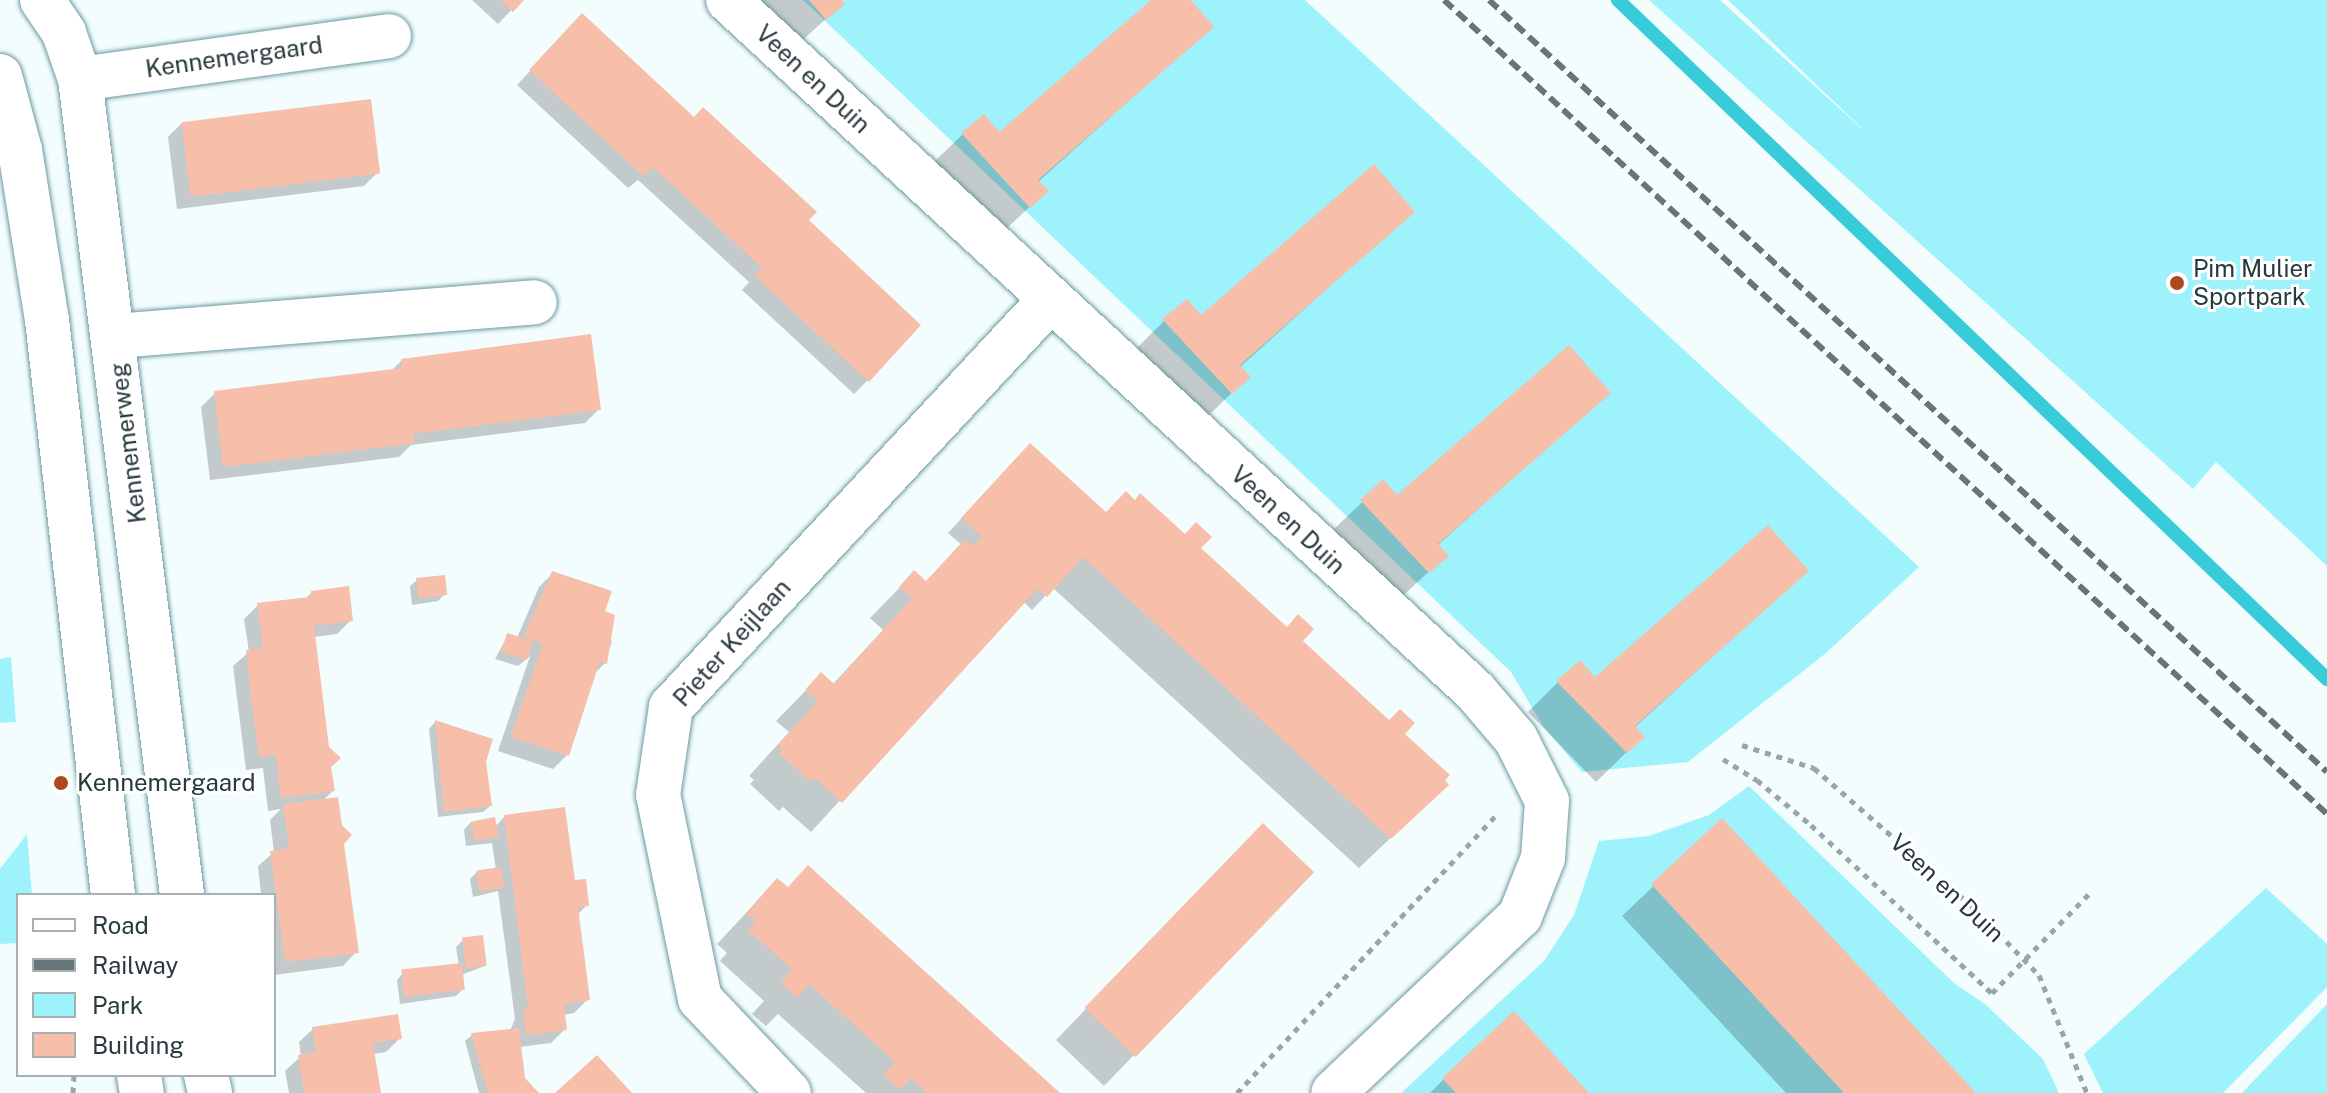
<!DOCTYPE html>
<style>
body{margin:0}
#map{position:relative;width:2327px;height:1093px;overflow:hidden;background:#f3fdfe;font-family:"Public Sans",sans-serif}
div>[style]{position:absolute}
.green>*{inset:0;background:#9ef2fc}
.shadow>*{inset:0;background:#0003}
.stream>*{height:14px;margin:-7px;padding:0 7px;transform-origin:7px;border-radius:7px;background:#38cbda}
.building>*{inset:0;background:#f7beaa;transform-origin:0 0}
.path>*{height:5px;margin-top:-2.5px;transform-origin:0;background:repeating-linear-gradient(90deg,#98a6a8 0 6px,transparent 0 12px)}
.roads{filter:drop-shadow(0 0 2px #6c999f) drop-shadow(0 0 2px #6c999f)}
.street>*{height:44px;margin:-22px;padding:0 22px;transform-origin:22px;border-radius:22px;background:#fff}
.secondary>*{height:44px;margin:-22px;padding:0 22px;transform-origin:22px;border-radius:22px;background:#fff}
.rail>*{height:6px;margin-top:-3px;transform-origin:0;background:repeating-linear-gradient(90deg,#667678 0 12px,transparent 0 18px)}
.dots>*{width:22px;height:22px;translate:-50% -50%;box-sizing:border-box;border:4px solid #fff;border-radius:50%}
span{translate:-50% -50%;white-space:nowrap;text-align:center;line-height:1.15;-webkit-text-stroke:6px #fff;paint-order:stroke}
.street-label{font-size:24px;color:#273a3d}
.poi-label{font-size:24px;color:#273a3d}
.left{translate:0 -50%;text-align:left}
.legend{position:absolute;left:16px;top:893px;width:260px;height:184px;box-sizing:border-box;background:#fff;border:2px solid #a9b0b1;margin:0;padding:10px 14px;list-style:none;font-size:24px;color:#273a3d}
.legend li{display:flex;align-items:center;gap:16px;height:40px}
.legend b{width:40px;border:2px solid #a9b0b1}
</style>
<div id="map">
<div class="green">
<div style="clip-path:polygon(803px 0,1305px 0,1919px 567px,1826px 653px,1688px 762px,1582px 772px,1543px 726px,1511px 672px)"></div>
<div style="clip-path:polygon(1649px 0,1720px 0,1872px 138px,1728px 0,2327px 0,2327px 566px,2216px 462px,2193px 489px)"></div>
<div style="clip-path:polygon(11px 657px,16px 722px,0 723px,0 659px)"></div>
<div style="clip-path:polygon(1749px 786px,1955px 984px,1985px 1004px,2043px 1059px,2059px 1093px,1401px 1093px,1544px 961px,1574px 915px,1599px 841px,1649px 836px,1709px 815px)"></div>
<div style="clip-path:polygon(27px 834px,32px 895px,18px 895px,18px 943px,0 944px,0 869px)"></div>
<div style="clip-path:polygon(2266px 888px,2327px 944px,2327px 987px,2223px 1093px,2103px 1093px,2084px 1054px)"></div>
<div style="clip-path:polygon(2327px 1004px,2327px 1093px,2242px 1093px)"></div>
</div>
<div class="shadow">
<div style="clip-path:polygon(472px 0,521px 0,498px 24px)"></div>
<div style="clip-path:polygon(753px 0,839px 0,842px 4px,794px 48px)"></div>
<div style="clip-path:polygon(1154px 0,1188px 0,1211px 27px,1038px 182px,1046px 191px,999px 236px,932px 164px,963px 134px,999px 134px)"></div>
<div style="clip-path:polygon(569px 29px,807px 220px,868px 380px,854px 394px,742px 290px,749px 282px,638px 180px,628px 188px,517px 85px)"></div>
<div style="clip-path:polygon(182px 123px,378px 172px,364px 186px,177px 209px,168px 137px)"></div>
<div style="clip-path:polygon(1413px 211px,1240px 367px,1248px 377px,1201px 423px,1134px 351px,1164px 321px,1201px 318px)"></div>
<div style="clip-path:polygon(402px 360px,598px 410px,585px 423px,411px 445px,399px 457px,210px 480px,201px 407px,215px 393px,391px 371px)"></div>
<div style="clip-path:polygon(1608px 392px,1437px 546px,1446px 556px,1397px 601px,1331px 532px,1383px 482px,1397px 498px)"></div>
<div style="clip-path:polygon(1016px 459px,1105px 514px,1199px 549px,1402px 734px,1446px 785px,1359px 868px,1053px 588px,1032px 610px,1023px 601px,811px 832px,783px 807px,779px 811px,750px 784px,754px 780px,749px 776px,789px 732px,776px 721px,821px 675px,832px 685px,883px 630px,870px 618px,914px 573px,925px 583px,962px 545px,948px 533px)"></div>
<div style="clip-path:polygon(1807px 571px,1634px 728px,1642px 737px,1596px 782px,1528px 712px,1558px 682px,1595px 680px)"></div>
<div style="clip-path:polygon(553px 573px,602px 613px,606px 639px,612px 641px,605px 663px,594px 674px,567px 755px,553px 769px,498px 751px,530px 656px,518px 666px,495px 659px,508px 635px,517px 638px,539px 587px)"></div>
<div style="clip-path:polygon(417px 580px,445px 594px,438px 601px,412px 605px,410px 586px)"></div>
<div style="clip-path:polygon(312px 592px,351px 620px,337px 634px,313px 637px,333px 791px,322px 801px,342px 843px,356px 952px,343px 966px,274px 975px,274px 895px,261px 895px,258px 866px,274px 852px,270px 820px,281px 809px,268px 811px,263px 768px,246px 770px,233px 666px,249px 652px,244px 619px,258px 605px,301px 603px)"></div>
<div style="clip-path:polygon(435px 722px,484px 761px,490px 806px,483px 812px,438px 817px,429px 729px)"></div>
<div style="clip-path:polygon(504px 817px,573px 883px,587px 905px,577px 915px,588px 999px,574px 1013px,563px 1015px,565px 1029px,551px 1043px,519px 1047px,523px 1080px,536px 1093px,479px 1093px,465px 1041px,472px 1035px,510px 1031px,515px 1019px,498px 891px,473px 897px,470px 879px,477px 872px,496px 870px,492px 843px,466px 846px,464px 830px,470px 823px,495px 827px)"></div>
<div style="clip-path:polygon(1722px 821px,1973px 1093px,1786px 1093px,1622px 916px)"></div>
<div style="clip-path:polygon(1233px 856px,1311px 872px,1104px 1086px,1056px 1040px)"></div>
<div style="clip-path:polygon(777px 880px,1057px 1093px,866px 1093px,778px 1014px,766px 1026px,752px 1014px,764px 1001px,720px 961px,727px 953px,717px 944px)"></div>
<div style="clip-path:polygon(463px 940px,485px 966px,461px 975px,463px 989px,456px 996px,400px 1004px,397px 980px,403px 973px,459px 966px,456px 947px)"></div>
<div style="clip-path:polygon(1514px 1014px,1587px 1093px,1430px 1093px,1443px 1080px)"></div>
<div style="clip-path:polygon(313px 1029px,400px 1038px,386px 1052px,373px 1054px,379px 1093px,289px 1093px,285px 1071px,301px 1056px,299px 1042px)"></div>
</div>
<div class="stream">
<div style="left:1618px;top:0;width:982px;rotate:43.76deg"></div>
</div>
<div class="building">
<div style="clip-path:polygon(500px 0,524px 0,513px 12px)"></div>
<div style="clip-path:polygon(809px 0,842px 0,845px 4px,826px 20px)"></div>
<div style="clip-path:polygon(1151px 0,1191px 0,1214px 27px,1038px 180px,1049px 191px,1030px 208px,961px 133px,984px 114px,999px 132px)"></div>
<div style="clip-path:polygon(582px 13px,694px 117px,703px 107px,817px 212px,809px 220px,921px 325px,869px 382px,754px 275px,762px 268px,653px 167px,643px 176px,529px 70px)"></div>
<div style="left:371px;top:99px;width:75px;height:191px;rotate:83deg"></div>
<div style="clip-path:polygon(1374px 164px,1415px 212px,1240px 365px,1251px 377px,1232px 394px,1162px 319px,1187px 299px,1201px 315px)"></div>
<div style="clip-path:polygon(591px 334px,601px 410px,413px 434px,415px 443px,223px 467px,214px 391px,402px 368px,401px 359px)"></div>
<div style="clip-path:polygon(1569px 345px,1611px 393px,1438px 544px,1449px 556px,1429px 573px,1360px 500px,1383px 479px,1397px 495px)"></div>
<div style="clip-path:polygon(1030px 443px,1106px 512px,1126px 491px,1135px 500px,1140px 493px,1185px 534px,1196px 522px,1212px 537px,1201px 548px,1287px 627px,1298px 614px,1314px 629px,1303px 641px,1389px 720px,1400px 709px,1415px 723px,1405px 734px,1450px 775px,1445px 780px,1449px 785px,1391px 839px,1083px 557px,1047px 597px,1038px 589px,1030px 597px,842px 803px,815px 778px,811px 782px,779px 753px,782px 749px,778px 745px,818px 701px,805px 690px,821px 672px,834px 684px,912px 598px,899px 587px,914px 570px,926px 581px,965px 539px,973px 546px,982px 537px,961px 518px)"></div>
<div style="clip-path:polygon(1768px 525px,1809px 571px,1635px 726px,1645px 737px,1627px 753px,1556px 681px,1580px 660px,1595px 677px)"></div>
<div style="clip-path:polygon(552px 571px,612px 591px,605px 611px,615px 615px,607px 664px,600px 661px,569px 756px,511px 737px,543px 643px,524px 637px)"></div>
<div style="left:445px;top:575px;width:20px;height:29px;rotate:84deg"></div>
<div style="clip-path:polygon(349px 586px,353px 621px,314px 626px,329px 747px,341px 758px,331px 767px,335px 791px,281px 798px,276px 755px,259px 757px,252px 705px,246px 650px,263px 648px,257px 603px,310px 597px,311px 601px,311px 591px)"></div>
<div style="left:507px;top:633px;width:27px;height:20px;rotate:17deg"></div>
<div style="clip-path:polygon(435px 720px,493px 739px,486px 762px,492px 806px,444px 812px)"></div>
<div style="clip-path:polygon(338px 797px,342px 825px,352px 835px,344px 844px,359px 953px,285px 962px,270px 851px,289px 848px,283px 804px)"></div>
<div style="clip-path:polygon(565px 807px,575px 880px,586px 879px,589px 906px,578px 907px,590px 1000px,564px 1004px,567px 1030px,526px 1035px,523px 1009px,528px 1008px,504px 815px)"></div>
<div style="left:495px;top:817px;width:20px;height:25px;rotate:79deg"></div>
<div style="clip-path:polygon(1722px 818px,1976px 1093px,1844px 1093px,1651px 884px)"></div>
<div style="left:1263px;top:823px;width:71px;height:257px;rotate:44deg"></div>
<div style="clip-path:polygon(808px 865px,919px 966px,1060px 1093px,927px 1093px,911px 1078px,900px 1090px,883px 1075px,895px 1062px,809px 984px,797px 998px,781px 982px,792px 969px,748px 930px,756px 922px,746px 913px,777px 878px,788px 887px)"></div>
<div style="left:501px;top:867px;width:21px;height:25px;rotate:82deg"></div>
<div style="left:483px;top:935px;width:31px;height:21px;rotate:83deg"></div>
<div style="left:462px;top:963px;width:27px;height:61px;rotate:84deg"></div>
<div style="clip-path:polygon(1514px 1011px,1589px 1093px,1456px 1093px,1442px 1078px)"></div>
<div style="clip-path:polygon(398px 1014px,402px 1039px,373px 1043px,381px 1093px,304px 1093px,298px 1055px,316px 1052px,312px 1027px)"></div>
<div style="clip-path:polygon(519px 1028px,525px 1078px,539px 1093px,488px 1093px,471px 1033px)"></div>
<div style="clip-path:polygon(597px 1055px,632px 1093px,555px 1093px)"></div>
</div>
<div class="path">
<div style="left:1742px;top:745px;width:76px;rotate:17.7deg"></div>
<div style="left:1814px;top:768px;width:211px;rotate:41.2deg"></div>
<div style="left:1973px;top:907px;width:95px;rotate:45.9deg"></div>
<div style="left:2039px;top:975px;width:127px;rotate:67.9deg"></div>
<div style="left:1723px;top:759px;width:40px;rotate:32deg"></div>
<div style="left:1757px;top:780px;width:70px;rotate:39.8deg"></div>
<div style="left:1811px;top:825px;width:247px;rotate:42.9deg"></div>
<div style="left:1992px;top:993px;width:144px;rotate:-45.6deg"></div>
<div style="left:73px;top:1093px;width:18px;rotate:-87deg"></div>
<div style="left:1237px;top:1093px;width:383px;rotate:-47deg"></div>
</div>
<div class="roads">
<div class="street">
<div style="left:42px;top:0;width:40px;rotate:56deg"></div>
<div style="left:64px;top:33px;width:49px;rotate:70.8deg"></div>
<div style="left:80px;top:79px;width:822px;rotate:82.87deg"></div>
<div style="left:728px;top:0;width:1018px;rotate:42.77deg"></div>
<div style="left:1475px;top:691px;width:63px;rotate:49.5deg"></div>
<div style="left:1516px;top:739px;width:69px;rotate:63.4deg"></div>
<div style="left:1547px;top:801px;width:57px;rotate:94deg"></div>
<div style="left:1543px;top:858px;width:62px;rotate:111.6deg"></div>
<div style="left:1520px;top:916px;width:257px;rotate:136.6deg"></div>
<div style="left:80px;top:79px;width:312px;rotate:-7.9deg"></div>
<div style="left:116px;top:336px;width:420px;rotate:-4.6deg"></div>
<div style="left:206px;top:1075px;width:18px;rotate:77deg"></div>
<div style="left:789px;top:1093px;width:129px;rotate:-133.4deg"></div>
<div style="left:700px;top:999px;width:208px;rotate:-101.6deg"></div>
<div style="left:658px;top:795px;width:89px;rotate:-81.6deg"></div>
<div style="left:671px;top:707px;width:556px;rotate:-47.04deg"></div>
</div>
<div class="secondary">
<div style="left:0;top:76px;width:77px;rotate:74.9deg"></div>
<div style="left:20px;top:150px;width:172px;rotate:81deg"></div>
<div style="left:47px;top:320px;width:579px;rotate:83.45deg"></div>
<div style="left:139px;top:1075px;width:18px;rotate:81deg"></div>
</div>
</div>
<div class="rail">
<div style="left:1444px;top:0;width:1201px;rotate:42.67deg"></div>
<div style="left:1489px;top:0;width:1139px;rotate:42.65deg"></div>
</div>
<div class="dots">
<div style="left:2177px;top:283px;background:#ae491e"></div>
<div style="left:61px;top:783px;background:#ae491e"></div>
</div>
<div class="street-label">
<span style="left:234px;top:57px;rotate:-8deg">Kennemergaard</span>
<span style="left:813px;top:79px;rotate:43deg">Veen en Duin</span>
<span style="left:128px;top:443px;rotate:-97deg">Kennemerweg</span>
<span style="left:1288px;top:520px;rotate:43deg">Veen en Duin</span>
<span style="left:732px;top:643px;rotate:-48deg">Pieter Keijlaan</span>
<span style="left:1947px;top:888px;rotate:43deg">Veen en Duin</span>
</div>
<div class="poi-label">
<span class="left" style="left:2193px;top:283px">Pim Mulier<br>Sportpark</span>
<span class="left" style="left:77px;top:783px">Kennemergaard</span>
</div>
<ul class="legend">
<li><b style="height:10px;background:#fff"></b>Road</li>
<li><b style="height:10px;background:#667678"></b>Railway</li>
<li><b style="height:22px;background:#9ef2fc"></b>Park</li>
<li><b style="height:22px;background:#f7beaa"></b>Building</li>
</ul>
</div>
